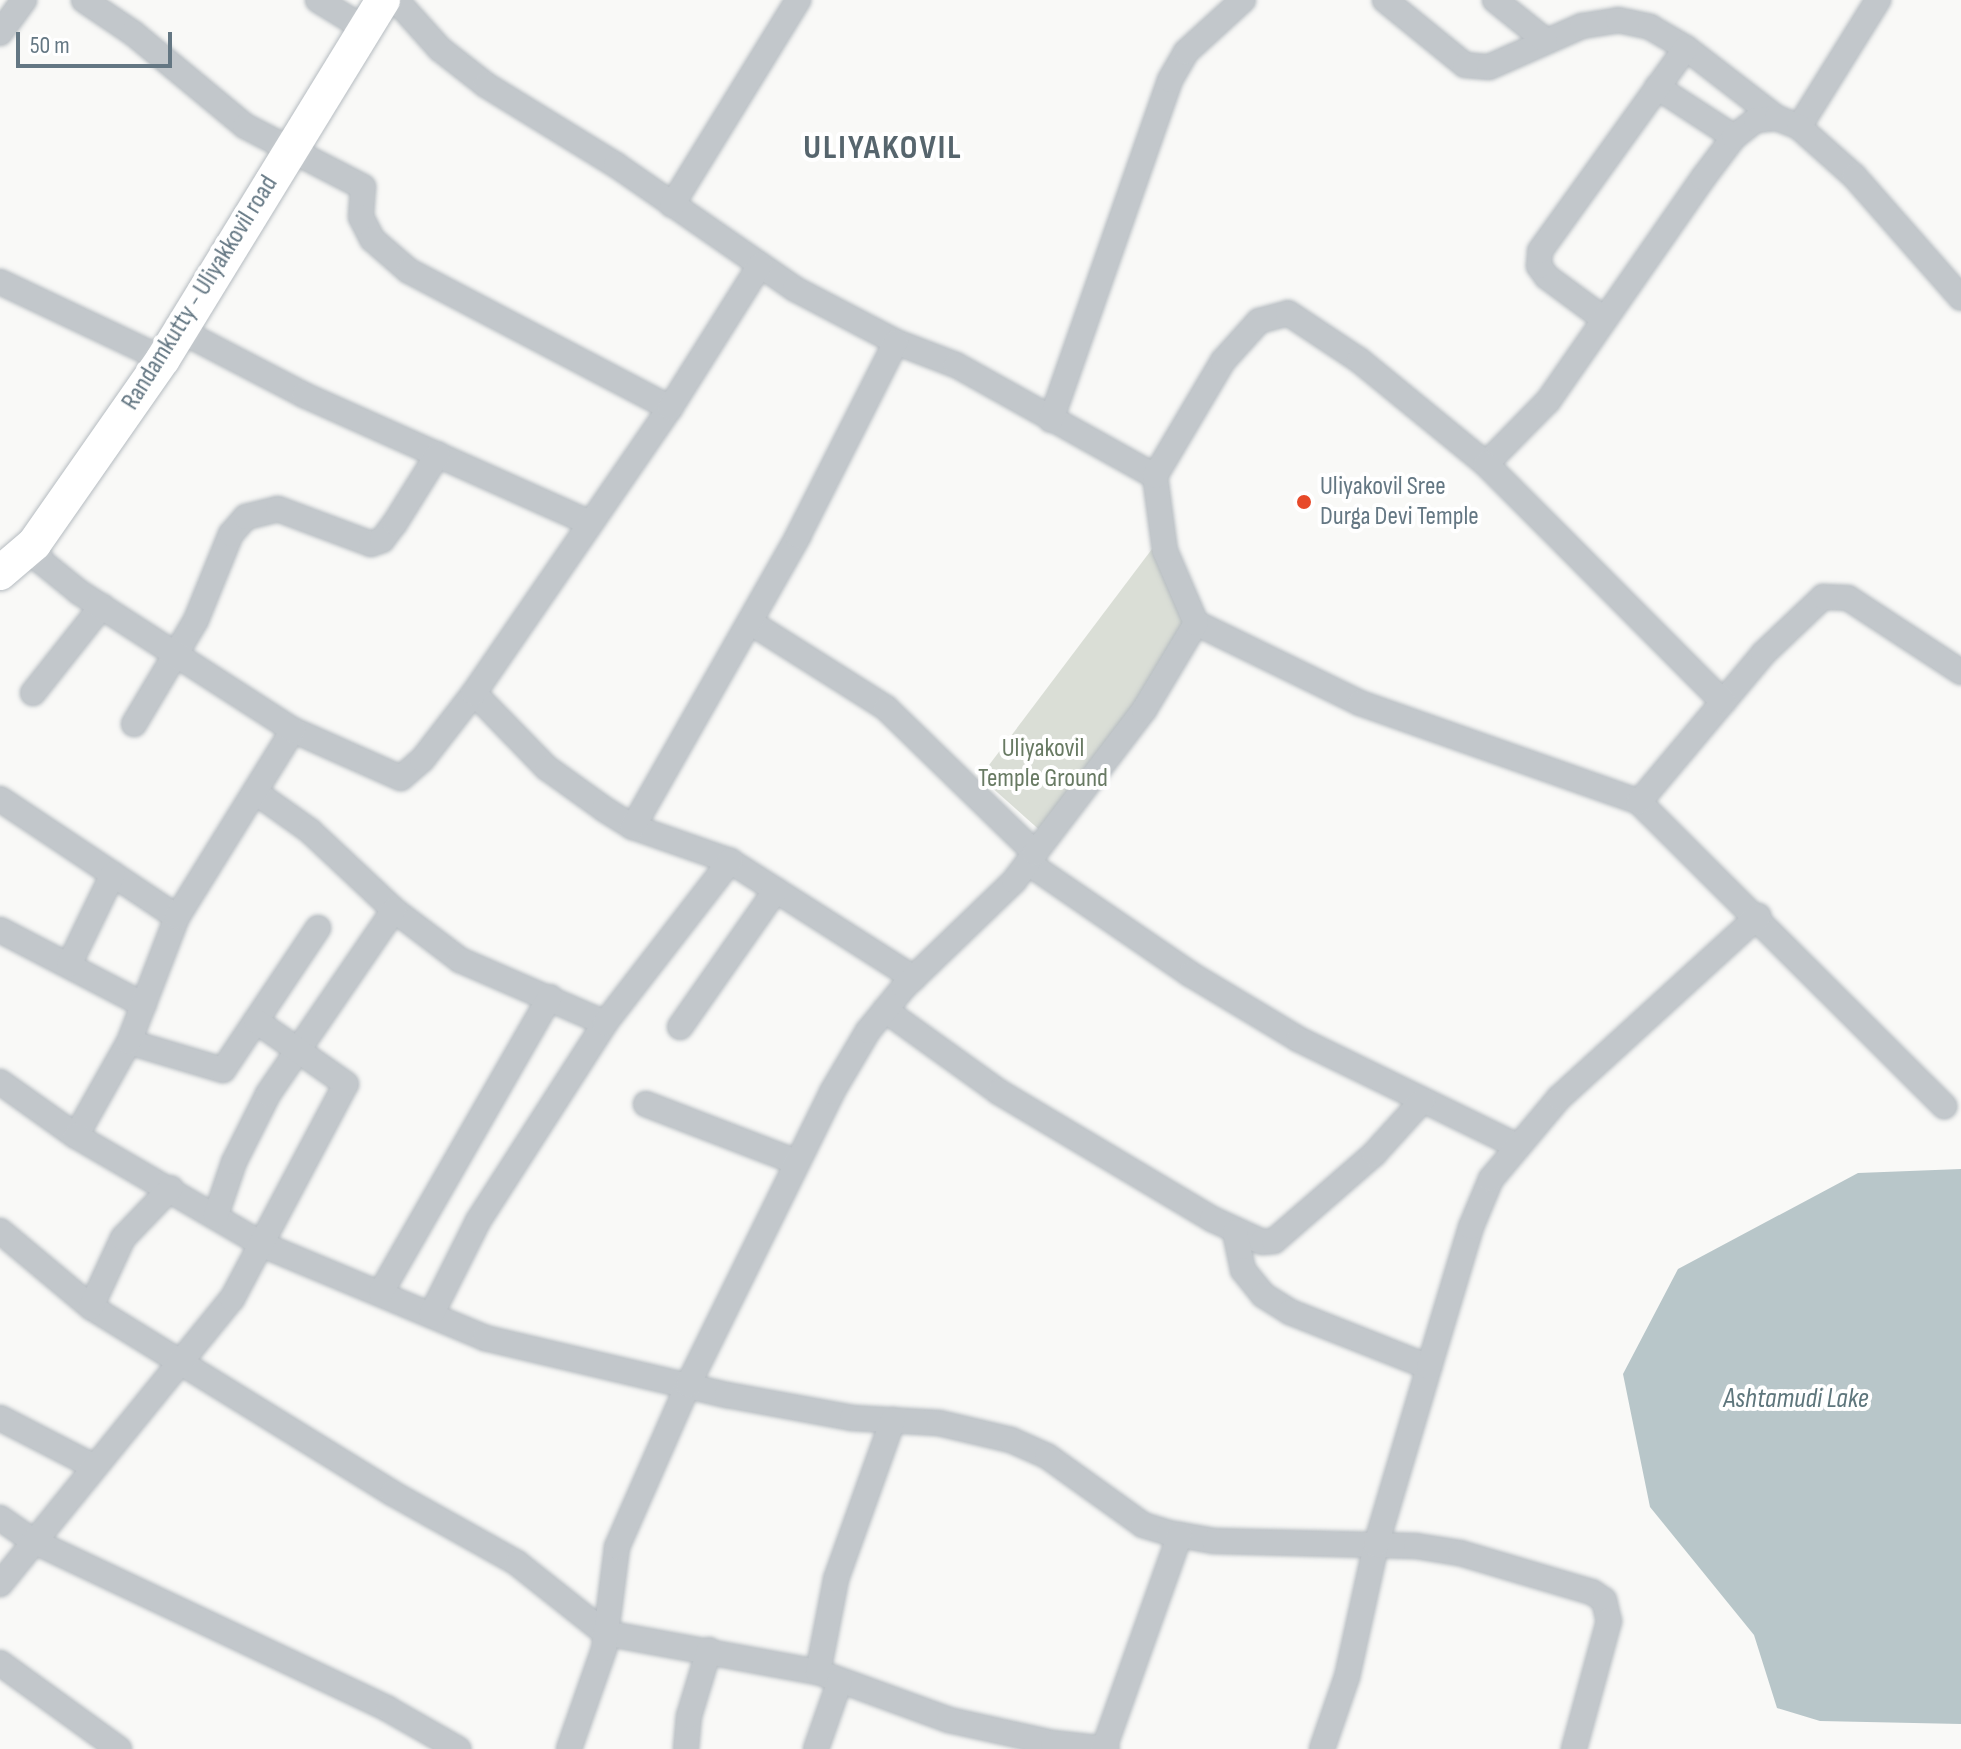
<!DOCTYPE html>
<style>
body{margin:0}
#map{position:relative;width:1961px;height:1749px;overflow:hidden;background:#f9f9f7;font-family:"Sofia Sans Condensed",sans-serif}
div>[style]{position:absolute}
.green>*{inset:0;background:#daded6}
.water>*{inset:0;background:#b8c6c9}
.roads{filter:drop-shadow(0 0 2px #b5bbc0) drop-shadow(0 0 2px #b5bbc0)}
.street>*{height:24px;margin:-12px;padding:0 12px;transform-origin:12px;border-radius:12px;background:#c2c7cb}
.secondary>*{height:34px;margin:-17px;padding:0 17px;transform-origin:17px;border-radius:17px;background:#fff}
.dots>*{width:22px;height:22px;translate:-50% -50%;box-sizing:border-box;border:4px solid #fff;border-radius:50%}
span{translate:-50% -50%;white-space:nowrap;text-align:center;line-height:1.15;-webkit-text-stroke:8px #fff;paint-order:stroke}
.street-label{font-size:26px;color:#647783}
.poi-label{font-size:26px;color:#647783}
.left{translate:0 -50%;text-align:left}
.park-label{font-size:26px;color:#687a63}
.water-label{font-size:28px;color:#5e767c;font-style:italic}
.district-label{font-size:34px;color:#56656d;font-weight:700;letter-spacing:2px}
.scale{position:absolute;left:16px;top:32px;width:156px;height:36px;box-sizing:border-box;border:4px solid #647783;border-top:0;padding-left:10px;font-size:24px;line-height:28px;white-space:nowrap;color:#647783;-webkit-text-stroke:6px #fff;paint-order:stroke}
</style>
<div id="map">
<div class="green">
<div style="clip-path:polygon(1152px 549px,1189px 625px,1044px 834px,980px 777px)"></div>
</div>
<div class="water">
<div style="clip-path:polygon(1961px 1169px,1961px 1724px,1820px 1721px,1777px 1708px,1754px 1635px,1650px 1507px,1623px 1374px,1678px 1269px,1858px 1173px)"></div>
</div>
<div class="roads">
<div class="street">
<div style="left:84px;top:0;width:59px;rotate:34deg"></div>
<div style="left:133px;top:33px;width:146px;rotate:39.7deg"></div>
<div style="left:245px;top:126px;width:133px;rotate:27.3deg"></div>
<div style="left:363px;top:187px;width:30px;rotate:94deg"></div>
<div style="left:361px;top:217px;width:25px;rotate:63deg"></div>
<div style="left:372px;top:239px;width:49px;rotate:40.9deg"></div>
<div style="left:409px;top:271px;width:295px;rotate:27.7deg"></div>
<div style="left:318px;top:0;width:57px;rotate:31.5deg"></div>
<div style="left:396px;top:0;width:66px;rotate:48.1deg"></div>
<div style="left:440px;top:49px;width:58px;rotate:38deg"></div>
<div style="left:486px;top:85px;width:153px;rotate:31.6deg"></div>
<div style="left:616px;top:165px;width:218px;rotate:34.7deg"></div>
<div style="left:795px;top:289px;width:114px;rotate:27.7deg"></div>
<div style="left:896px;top:342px;width:64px;rotate:21deg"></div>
<div style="left:956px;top:365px;width:228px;rotate:29.2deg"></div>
<div style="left:1385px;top:0;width:103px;rotate:39.1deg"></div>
<div style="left:1465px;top:65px;width:24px;rotate:5deg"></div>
<div style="left:1489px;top:67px;width:102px;rotate:-23.8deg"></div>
<div style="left:1582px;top:26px;width:36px;rotate:-9deg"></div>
<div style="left:1618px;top:20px;width:33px;rotate:12deg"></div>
<div style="left:1650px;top:27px;width:42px;rotate:30.3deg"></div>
<div style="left:1686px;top:48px;width:115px;rotate:37.6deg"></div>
<div style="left:1495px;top:0;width:64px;rotate:38.7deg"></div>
<div style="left:0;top:33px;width:41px;rotate:-54deg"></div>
<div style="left:1657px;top:87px;width:92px;rotate:33deg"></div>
<div style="left:1799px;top:127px;width:150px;rotate:-58.1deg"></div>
<div style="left:672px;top:205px;width:241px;rotate:-58.4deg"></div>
<div style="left:0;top:282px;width:180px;rotate:25.3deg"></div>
<div style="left:1604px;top:319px;width:71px;rotate:-143.6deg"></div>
<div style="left:1547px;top:277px;width:14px;rotate:-126deg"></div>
<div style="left:1539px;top:266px;width:15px;rotate:-86deg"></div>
<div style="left:1540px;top:251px;width:250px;rotate:-54.3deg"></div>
<div style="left:181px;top:331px;width:139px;rotate:27.5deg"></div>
<div style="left:304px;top:395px;width:313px;rotate:24.1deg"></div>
<div style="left:1051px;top:420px;width:360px;rotate:-70.7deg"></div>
<div style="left:1170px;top:80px;width:32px;rotate:-60deg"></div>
<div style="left:1186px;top:52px;width:77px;rotate:-42.4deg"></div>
<div style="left:1486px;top:464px;width:88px;rotate:-45.5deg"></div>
<div style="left:1548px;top:401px;width:272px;rotate:-55.2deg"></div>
<div style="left:1703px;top:178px;width:51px;rotate:-52.9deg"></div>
<div style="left:1734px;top:137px;width:28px;rotate:-38deg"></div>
<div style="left:1756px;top:120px;width:21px;rotate:-5deg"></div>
<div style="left:1777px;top:118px;width:24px;rotate:22deg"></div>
<div style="left:1799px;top:127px;width:74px;rotate:41.7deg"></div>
<div style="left:1854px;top:176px;width:162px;rotate:48.7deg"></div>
<div style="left:750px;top:622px;width:161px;rotate:32.3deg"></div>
<div style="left:886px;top:708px;width:208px;rotate:44.2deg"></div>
<div style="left:1196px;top:623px;width:182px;rotate:26deg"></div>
<div style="left:1360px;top:703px;width:296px;rotate:19.5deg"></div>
<div style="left:1639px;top:802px;width:431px;rotate:44.9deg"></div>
<div style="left:33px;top:693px;width:111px;rotate:-51.6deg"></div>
<div style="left:474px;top:693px;width:105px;rotate:45.8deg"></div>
<div style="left:547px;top:768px;width:70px;rotate:35.7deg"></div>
<div style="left:604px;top:809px;width:34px;rotate:32deg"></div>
<div style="left:633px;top:827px;width:103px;rotate:19.3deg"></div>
<div style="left:730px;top:861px;width:218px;rotate:32.5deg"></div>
<div style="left:134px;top:724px;width:121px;rotate:-59.2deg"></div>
<div style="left:196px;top:620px;width:93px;rotate:-67.9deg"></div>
<div style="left:231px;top:534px;width:23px;rotate:-49deg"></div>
<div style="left:246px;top:517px;width:33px;rotate:-14deg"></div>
<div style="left:278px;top:509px;width:99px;rotate:20.6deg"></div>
<div style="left:371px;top:544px;width:12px;rotate:-20deg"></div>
<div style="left:382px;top:540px;width:21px;rotate:-53deg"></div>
<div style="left:395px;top:523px;width:81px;rotate:-58.1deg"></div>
<div style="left:293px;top:730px;width:118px;rotate:24deg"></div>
<div style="left:401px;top:778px;width:28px;rotate:-41deg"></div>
<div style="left:422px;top:760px;width:85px;rotate:-52.2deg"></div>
<div style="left:474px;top:693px;width:346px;rotate:-55.5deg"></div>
<div style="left:670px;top:408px;width:169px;rotate:-57.8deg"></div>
<div style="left:258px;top:794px;width:64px;rotate:35.4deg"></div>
<div style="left:310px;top:831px;width:115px;rotate:43.2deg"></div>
<div style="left:394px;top:910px;width:83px;rotate:37.1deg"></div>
<div style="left:460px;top:960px;width:158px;rotate:23.5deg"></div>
<div style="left:0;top:799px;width:213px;rotate:33.7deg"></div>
<div style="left:1639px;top:802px;width:193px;rotate:-50deg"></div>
<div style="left:1763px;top:654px;width:83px;rotate:-43.5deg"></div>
<div style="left:1823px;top:597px;width:25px;rotate:2deg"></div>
<div style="left:1848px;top:598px;width:135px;rotate:33.2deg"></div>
<div style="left:633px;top:827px;width:335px;rotate:-60.4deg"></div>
<div style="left:798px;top:536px;width:217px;rotate:-63.2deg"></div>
<div style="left:1028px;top:863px;width:196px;rotate:34.4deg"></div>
<div style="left:1190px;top:974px;width:126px;rotate:31deg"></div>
<div style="left:1298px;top:1039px;width:244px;rotate:26deg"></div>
<div style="left:0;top:930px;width:162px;rotate:27.5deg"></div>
<div style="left:69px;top:965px;width:101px;rotate:-64.2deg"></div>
<div style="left:885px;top:1010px;width:140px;rotate:35.7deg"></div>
<div style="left:999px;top:1092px;width:248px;rotate:30.8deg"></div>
<div style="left:1212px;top:1219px;width:55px;rotate:24.7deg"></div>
<div style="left:1262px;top:1242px;width:12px;rotate:-5deg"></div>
<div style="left:1274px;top:1241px;width:133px;rotate:-41deg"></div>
<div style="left:1374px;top:1154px;width:72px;rotate:-47.8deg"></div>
<div style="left:680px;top:1027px;width:167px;rotate:-55deg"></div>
<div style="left:129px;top:1042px;width:98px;rotate:16.6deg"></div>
<div style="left:223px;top:1070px;width:171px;rotate:-56.2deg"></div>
<div style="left:0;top:1082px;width:93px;rotate:35.4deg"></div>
<div style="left:76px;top:1136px;width:108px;rotate:-60.6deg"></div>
<div style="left:129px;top:1042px;width:134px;rotate:-69deg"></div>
<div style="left:177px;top:917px;width:220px;rotate:-58.2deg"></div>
<div style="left:293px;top:730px;width:255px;rotate:-147.2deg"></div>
<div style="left:79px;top:592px;width:48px;rotate:-141deg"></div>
<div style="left:42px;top:562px;width:20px;rotate:-114deg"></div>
<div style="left:646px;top:1104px;width:161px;rotate:21.1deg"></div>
<div style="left:76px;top:1136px;width:216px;rotate:30.2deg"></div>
<div style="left:263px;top:1245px;width:241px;rotate:22.7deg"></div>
<div style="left:485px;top:1338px;width:249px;rotate:13.3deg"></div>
<div style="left:727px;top:1395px;width:127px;rotate:10.4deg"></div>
<div style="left:852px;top:1418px;width:87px;rotate:3.3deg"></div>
<div style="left:939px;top:1423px;width:74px;rotate:13.3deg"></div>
<div style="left:1011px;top:1440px;width:39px;rotate:24deg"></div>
<div style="left:1047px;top:1456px;width:118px;rotate:35.7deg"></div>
<div style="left:1143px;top:1525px;width:27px;rotate:17deg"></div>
<div style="left:1169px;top:1533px;width:46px;rotate:10.1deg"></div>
<div style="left:1214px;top:1541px;width:202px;rotate:1.4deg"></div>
<div style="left:1416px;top:1546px;width:45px;rotate:9deg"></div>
<div style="left:1460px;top:1553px;width:138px;rotate:16.5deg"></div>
<div style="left:1592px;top:1592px;width:14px;rotate:34deg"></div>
<div style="left:1604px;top:1600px;width:22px;rotate:77deg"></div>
<div style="left:1609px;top:1621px;width:133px;rotate:105.3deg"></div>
<div style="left:216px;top:1215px;width:56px;rotate:-71.2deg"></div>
<div style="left:234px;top:1162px;width:76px;rotate:-63.4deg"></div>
<div style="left:268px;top:1094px;width:223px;rotate:-55.6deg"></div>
<div style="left:0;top:1231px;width:119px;rotate:39.9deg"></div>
<div style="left:91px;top:1307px;width:354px;rotate:31.7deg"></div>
<div style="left:392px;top:1493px;width:143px;rotate:29.2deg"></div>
<div style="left:517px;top:1563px;width:112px;rotate:38.5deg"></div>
<div style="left:605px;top:1633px;width:217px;rotate:10.4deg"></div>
<div style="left:818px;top:1672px;width:140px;rotate:20.1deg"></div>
<div style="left:949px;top:1720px;width:107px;rotate:12.5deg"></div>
<div style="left:1053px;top:1743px;width:54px;rotate:6.3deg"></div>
<div style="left:1235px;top:1232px;width:39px;rotate:78deg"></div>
<div style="left:1243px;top:1270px;width:32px;rotate:51deg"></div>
<div style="left:1263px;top:1295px;width:32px;rotate:32deg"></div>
<div style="left:1290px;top:1312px;width:149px;rotate:21.6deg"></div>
<div style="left:381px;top:1292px;width:340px;rotate:-60.2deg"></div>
<div style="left:91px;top:1307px;width:76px;rotate:-65.1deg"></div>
<div style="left:123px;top:1238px;width:69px;rotate:-46.2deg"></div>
<div style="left:431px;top:1315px;width:105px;rotate:-63.4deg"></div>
<div style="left:478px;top:1221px;width:235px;rotate:-57.3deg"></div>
<div style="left:605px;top:1023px;width:205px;rotate:-52.3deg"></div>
<div style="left:0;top:1418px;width:105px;rotate:27.3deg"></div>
<div style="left:0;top:1518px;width:40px;rotate:34.9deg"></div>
<div style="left:33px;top:1541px;width:393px;rotate:25.3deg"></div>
<div style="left:388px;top:1709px;width:81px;rotate:29.7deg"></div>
<div style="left:0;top:1584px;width:367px;rotate:-50.9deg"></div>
<div style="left:232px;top:1299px;width:243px;rotate:-62.1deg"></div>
<div style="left:346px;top:1084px;width:110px;rotate:-145deg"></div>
<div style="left:0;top:1663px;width:147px;rotate:35.9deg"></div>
<div style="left:818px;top:1672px;width:95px;rotate:-79deg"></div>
<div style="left:836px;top:1579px;width:169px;rotate:-70.3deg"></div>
<div style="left:1104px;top:1748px;width:226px;rotate:-70.4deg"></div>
<div style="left:569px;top:1749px;width:106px;rotate:-70.7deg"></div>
<div style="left:604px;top:1649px;width:103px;rotate:-82.7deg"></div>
<div style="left:617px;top:1547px;width:177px;rotate:-66.3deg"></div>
<div style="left:688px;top:1385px;width:326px;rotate:-63.8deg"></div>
<div style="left:832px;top:1092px;width:71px;rotate:-59.5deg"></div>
<div style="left:868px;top:1031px;width:57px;rotate:-50.7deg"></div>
<div style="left:904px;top:987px;width:153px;rotate:-43.9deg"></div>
<div style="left:1014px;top:881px;width:35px;rotate:-53deg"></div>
<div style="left:1035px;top:853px;width:180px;rotate:-52.7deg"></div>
<div style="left:1144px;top:710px;width:101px;rotate:-59.1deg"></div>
<div style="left:1196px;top:623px;width:78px;rotate:-113.3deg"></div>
<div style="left:1165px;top:551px;width:76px;rotate:-97.6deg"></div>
<div style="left:1155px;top:476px;width:134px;rotate:-59.4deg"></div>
<div style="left:1223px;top:361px;width:54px;rotate:-48deg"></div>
<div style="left:1259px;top:321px;width:30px;rotate:-15deg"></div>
<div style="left:1288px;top:313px;width:85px;rotate:33.5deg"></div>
<div style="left:1359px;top:360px;width:164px;rotate:39.3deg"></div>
<div style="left:1486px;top:464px;width:336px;rotate:45.1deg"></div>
<div style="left:686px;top:1749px;width:33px;rotate:-85deg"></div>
<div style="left:689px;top:1716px;width:69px;rotate:-73.1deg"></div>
<div style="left:816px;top:1749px;width:72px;rotate:-70.6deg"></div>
<div style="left:1322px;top:1749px;width:76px;rotate:-70.9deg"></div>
<div style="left:1347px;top:1677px;width:135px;rotate:-77.6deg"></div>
<div style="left:1376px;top:1545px;width:186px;rotate:-73.4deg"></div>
<div style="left:1429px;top:1367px;width:146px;rotate:-73.3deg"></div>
<div style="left:1471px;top:1227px;width:52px;rotate:-67.4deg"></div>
<div style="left:1491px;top:1179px;width:106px;rotate:-50deg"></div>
<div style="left:1559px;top:1098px;width:270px;rotate:-42.4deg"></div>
</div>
<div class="secondary">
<div style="left:0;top:573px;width:45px;rotate:-40.5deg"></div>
<div style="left:34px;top:544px;width:226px;rotate:-55.1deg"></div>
<div style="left:163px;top:359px;width:421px;rotate:-58.5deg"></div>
</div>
</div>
<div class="dots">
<div style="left:1304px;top:502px;background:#e74929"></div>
</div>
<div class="street-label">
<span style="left:200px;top:293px;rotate:-58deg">Randamkutty - Uliyakkovil road</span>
</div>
<div class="poi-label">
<span class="left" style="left:1320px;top:502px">Uliyakovil Sree<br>Durga Devi Temple</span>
</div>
<div class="park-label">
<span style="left:1043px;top:764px">Uliyakovil<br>Temple Ground</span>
</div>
<div class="water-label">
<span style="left:1796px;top:1399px">Ashtamudi Lake</span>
</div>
<div class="district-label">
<span style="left:883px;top:148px">ULIYAKOVIL</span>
</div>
<div class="scale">50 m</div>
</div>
